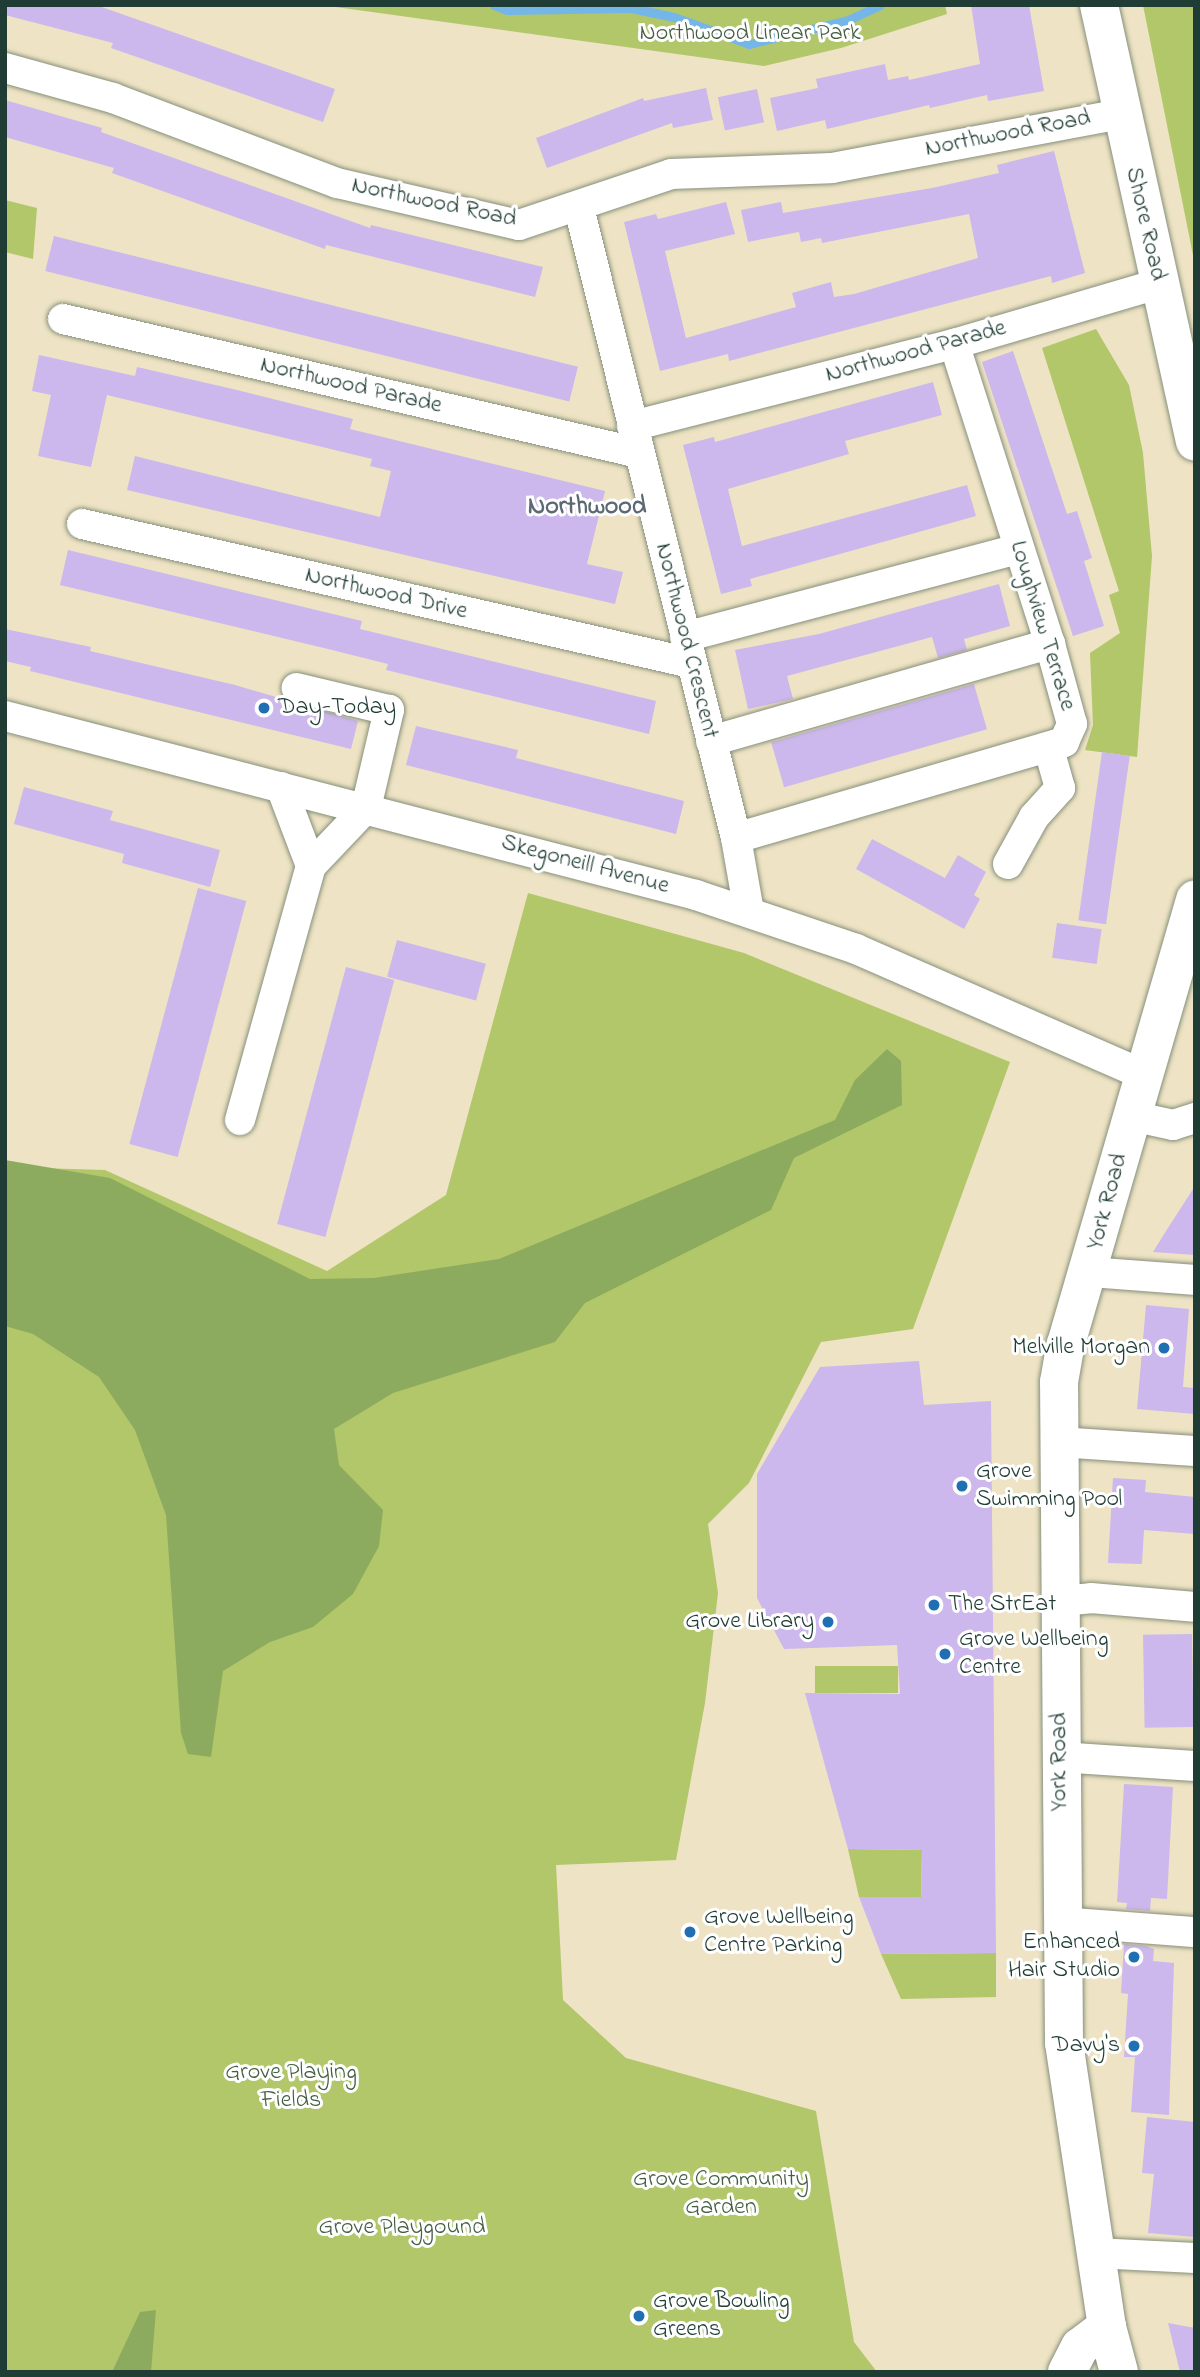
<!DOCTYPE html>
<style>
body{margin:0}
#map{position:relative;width:1200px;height:2377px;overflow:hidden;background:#eee3c4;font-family:"Indie Flower",sans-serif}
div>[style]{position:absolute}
.green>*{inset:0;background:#b2c66a;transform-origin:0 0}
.forest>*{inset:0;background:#8dab5e}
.stream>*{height:9px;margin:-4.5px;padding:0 4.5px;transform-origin:4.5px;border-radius:4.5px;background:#75b6e9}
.building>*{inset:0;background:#ccb8ec;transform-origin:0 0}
.roads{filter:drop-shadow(0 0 2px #86907c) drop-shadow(0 0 2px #86907c)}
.minor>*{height:30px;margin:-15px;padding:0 15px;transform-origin:15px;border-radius:15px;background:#fff}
.major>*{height:38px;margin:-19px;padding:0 19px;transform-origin:19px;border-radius:19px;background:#fff}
.dots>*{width:19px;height:19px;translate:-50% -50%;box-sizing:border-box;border:4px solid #fff;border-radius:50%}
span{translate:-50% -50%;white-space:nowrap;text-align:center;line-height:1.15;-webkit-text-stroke:6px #fff;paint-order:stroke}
.park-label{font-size:24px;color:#445f42}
.street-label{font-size:24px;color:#1f3d34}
.poi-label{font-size:24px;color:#1f3d34}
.left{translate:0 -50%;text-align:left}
.right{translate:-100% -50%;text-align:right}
.neighbourhood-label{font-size:26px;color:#5c6874;font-weight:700}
.frame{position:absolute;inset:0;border:7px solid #1f3d34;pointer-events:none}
</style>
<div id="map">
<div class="green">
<div style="clip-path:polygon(321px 5px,945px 5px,947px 14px,841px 48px,764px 66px)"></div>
<div style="clip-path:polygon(1143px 5px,1195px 5px,1195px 265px)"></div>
<div style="clip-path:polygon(5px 200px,37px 208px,33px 259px,5px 252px)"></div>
<div style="clip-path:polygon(1096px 329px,1129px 385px,1143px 453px,1152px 556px,1137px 757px,1085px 750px,1093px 725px,1090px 653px,1120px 633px,1109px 595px,1119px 591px,1042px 348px)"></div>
<div style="clip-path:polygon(528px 893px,744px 953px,1010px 1062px,913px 1329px,821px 1342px,749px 1483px,708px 1524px,718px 1593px,705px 1703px,676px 1860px,556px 1865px,563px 2000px,626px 2058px,816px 2111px,854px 2342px,877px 2372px,5px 2372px,5px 1167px,105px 1170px,327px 1271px,446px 1195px)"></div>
<div style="left:815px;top:1666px;width:83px;height:27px"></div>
<div style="clip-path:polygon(848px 1849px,922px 1850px,921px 1897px,859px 1897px)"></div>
<div style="clip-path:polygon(996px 1953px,996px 1997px,901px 1999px,881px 1954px)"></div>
</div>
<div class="forest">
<div style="clip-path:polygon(887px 1049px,901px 1061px,902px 1105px,794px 1158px,771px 1210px,585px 1303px,555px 1342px,393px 1393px,334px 1429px,339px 1465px,383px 1510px,379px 1546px,353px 1594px,313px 1627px,270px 1642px,223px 1671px,211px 1757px,188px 1754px,181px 1733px,166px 1515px,135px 1430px,99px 1377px,33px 1334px,5px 1326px,5px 1160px,110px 1178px,310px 1279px,374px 1278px,499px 1259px,835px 1120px,855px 1080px)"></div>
<div style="clip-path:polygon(156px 2310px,151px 2372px,112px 2372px,140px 2312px)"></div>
</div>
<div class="stream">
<div style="left:494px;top:5px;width:14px;rotate:21deg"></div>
<div style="left:507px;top:10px;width:124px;rotate:-0.9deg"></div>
<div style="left:631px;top:8px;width:44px;rotate:11.8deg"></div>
<div style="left:674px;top:17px;width:80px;rotate:19.8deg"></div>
<div style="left:749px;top:44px;width:102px;rotate:-13.6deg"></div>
<div style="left:848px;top:20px;width:35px;rotate:-25deg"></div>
</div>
<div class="building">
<div style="clip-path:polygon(5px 5px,96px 5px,335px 89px,323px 122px,111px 48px,113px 43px,5px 15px)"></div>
<div style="clip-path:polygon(971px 5px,1029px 5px,1044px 91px,988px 101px,987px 95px,930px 108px,929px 105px,827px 129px,825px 120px,777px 131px,770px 98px,818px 88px,816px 79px,885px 64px,888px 80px,908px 76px,909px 80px,980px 64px)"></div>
<div style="clip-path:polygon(706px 88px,713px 120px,673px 128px,672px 123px,547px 168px,536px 138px,643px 98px,644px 101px)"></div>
<div style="left:757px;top:89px;width:34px;height:40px;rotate:78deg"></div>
<div style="clip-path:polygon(5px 100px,102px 128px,101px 132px,370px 228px,371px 225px,543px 267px,535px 297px,326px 245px,325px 249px,112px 173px,114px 168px,5px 137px)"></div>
<div style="clip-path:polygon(1054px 151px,1085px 273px,1052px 283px,1051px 276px,729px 361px,728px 354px,660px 371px,624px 222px,656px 214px,658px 219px,726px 202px,735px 234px,665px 251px,686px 338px,796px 307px,792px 293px,831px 282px,834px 297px,854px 294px,978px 258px,969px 214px,822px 243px,821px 238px,801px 242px,799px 232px,748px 242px,741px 210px,781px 202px,783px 213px,932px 188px,999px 173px,997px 165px)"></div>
<div style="left:54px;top:236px;width:540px;height:36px;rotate:14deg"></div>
<div style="clip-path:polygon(1013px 351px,1067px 514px,1077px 511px,1092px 558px,1084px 561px,1104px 626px,1073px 636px,982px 362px)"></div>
<div style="clip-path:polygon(39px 355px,135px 376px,137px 367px,237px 390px,353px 419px,350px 429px,605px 491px,587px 564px,623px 572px,615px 604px,127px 490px,135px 456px,380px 517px,391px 471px,370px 466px,372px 459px,107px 395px,91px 467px,38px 456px,51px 395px,32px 391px)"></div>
<div style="clip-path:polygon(933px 382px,942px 415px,845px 441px,849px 454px,728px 489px,742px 546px,967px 485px,976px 516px,750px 579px,752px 586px,721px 594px,683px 445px,714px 437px,715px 442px)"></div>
<div style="clip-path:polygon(68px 550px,362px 621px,360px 629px,656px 701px,649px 734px,386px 670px,388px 664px,328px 649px,60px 585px)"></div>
<div style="clip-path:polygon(999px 584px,1010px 626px,964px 639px,967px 650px,938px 658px,932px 637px,787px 676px,793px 699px,748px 709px,735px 650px,819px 634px)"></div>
<div style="clip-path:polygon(5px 629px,91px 647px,90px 651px,235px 685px,358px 721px,351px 749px,30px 671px,31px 667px,5px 661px)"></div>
<div style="left:974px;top:684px;width:47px;height:211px;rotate:74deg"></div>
<div style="clip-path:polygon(416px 726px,518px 750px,516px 758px,684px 801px,676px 834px,406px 765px)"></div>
<div style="left:1102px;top:752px;width:28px;height:170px;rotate:8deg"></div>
<div style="clip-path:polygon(24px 787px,113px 811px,110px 820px,220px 850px,210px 887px,122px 863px,124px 854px,14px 824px)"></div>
<div style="clip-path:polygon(872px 839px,945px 878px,958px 855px,986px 872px,974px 895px,980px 899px,964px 929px,856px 869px)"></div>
<div style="left:198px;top:888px;width:50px;height:265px;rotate:15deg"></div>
<div style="left:1057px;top:923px;width:45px;height:35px;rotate:8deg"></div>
<div style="left:397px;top:940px;width:92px;height:38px;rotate:15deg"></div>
<div style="left:346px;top:967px;width:50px;height:266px;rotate:15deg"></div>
<div style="clip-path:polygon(1195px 1186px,1195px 1255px,1153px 1252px,1166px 1231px)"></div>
<div style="clip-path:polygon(1146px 1305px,1189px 1309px,1183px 1387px,1195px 1388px,1195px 1414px,1137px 1409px)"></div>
<div style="clip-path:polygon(919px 1361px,924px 1405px,991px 1401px,996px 1953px,881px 1954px,859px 1897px,921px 1897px,922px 1850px,848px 1849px,805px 1693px,900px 1694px,897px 1645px,784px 1649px,757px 1598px,757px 1474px,820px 1367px)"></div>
<div style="clip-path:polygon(1113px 1478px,1146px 1480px,1145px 1492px,1195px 1497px,1195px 1534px,1144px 1530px,1142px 1564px,1108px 1563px)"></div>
<div style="left:1192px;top:1634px;width:93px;height:49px;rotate:89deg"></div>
<div style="clip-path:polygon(1124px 1784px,1173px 1787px,1167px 1899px,1151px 1898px,1150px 1911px,1126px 1909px,1127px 1903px,1117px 1902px)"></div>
<div style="clip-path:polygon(1124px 1944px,1146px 1946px,1154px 1949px,1153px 1961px,1174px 1963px,1169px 2115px,1131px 2112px,1135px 2057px,1124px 2057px,1128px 1994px,1121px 1993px)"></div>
<div style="clip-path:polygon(1147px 2117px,1195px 2122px,1195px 2237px,1148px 2233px,1154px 2174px,1142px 2173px)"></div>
<div style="clip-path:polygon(1168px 2323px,1195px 2328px,1195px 2372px,1180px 2372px)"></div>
</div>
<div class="roads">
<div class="minor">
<div style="left:5px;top:68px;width:112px;rotate:15.5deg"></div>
<div style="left:113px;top:98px;width:240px;rotate:20.8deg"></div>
<div style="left:337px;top:183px;width:187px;rotate:13deg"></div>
<div style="left:519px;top:225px;width:160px;rotate:-18.5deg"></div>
<div style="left:671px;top:174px;width:161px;rotate:-2.1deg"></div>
<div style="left:832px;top:168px;width:294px;rotate:-10.6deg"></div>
<div style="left:579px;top:208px;width:649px;rotate:76.01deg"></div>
<div style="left:736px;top:838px;width:75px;rotate:80deg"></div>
<div style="left:63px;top:319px;width:591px;rotate:13.1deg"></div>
<div style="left:632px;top:426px;width:332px;rotate:-14.3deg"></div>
<div style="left:954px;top:344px;width:213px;rotate:-16.4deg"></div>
<div style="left:82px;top:524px;width:625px;rotate:12.86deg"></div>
<div style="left:685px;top:637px;width:345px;rotate:-14.8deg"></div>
<div style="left:5px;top:716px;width:714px;rotate:14.52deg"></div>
<div style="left:696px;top:895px;width:169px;rotate:18.6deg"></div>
<div style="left:856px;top:949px;width:314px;rotate:23.6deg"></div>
<div style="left:711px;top:741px;width:353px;rotate:-16deg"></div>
<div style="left:281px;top:787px;width:85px;rotate:69.2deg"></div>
<div style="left:736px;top:838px;width:342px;rotate:-16.3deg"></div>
<div style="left:1064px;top:742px;width:20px;rotate:-66deg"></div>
<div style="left:1072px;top:724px;width:83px;rotate:-105.4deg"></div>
<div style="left:1050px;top:644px;width:315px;rotate:-107.7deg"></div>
<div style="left:1008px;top:864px;width:54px;rotate:-61deg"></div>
<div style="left:1034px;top:817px;width:39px;rotate:-48deg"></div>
<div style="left:1060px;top:788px;width:41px;rotate:-105.8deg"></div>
<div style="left:1132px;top:1116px;width:42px;rotate:12.4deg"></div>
<div style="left:1173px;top:1125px;width:23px;rotate:-18deg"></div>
<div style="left:240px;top:1120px;width:264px;rotate:-74.4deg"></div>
<div style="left:311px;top:866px;width:80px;rotate:-46.5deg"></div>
<div style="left:366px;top:808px;width:101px;rotate:-76.8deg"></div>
<div style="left:389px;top:710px;width:95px;rotate:-166.6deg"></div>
<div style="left:1089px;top:1272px;width:106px;rotate:4.3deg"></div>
<div style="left:1058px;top:1442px;width:137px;rotate:3.8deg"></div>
<div style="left:1059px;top:1601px;width:32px;rotate:-5deg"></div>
<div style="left:1091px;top:1598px;width:104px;rotate:4.9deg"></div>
<div style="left:1059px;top:1757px;width:136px;rotate:3.8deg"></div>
<div style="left:1061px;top:1922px;width:134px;rotate:4.3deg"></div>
<div style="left:1095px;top:2253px;width:100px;rotate:2.9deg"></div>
</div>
<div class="major">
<div style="left:1099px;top:5px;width:447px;rotate:77.6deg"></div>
<div style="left:1067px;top:2372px;width:28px;rotate:-63deg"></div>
<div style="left:1080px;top:2347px;width:34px;rotate:-37deg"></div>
<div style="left:1119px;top:2372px;width:47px;rotate:-104.9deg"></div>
<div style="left:1107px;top:2327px;width:287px;rotate:-98.6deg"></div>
<div style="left:1064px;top:2043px;width:661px;rotate:-90.43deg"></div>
<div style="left:1059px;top:1382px;width:39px;rotate:-80deg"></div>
<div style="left:1066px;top:1344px;width:463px;rotate:-73.8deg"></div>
</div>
</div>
<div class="dots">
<div style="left:264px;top:708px;background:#1f6fb2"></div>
<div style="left:1164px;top:1348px;background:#1f6fb2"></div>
<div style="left:962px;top:1486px;background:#1f6fb2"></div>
<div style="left:934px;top:1605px;background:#1f6fb2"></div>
<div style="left:828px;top:1622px;background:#1f6fb2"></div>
<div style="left:945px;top:1654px;background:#1f6fb2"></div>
<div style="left:690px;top:1932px;background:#1f6fb2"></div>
<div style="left:1134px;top:1957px;background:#1f6fb2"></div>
<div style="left:1134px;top:2046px;background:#1f6fb2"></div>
<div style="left:639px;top:2316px;background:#1f6fb2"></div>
</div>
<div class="park-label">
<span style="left:750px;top:34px">Northwood Linear Park</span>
<span style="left:291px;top:2087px">Grove Playing<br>Fields</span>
<span style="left:721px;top:2194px">Grove Community<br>Garden</span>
<span style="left:402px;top:2228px">Grove Playgound</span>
</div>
<div class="street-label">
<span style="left:1008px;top:134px;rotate:-11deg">Northwood Road</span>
<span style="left:434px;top:203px;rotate:12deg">Northwood Road</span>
<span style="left:1145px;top:224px;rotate:77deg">Shore Road</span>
<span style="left:916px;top:352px;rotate:-15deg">Northwood Parade</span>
<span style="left:351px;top:386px;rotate:13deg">Northwood Parade</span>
<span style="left:386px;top:594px;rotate:13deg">Northwood Drive</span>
<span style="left:1042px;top:626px;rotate:73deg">Loughview Terrace</span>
<span style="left:686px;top:641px;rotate:76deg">Northwood Crescent</span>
<span style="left:585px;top:865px;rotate:15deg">Skegoneill Avenue</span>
<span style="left:1108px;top:1202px;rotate:-75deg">York Road</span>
<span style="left:1060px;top:1762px;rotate:-90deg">York Road</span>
</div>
<div class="poi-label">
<span class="left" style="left:278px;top:708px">Day-Today</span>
<span class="right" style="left:1150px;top:1348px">Melville Morgan</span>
<span class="left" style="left:976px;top:1486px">Grove<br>Swimming Pool</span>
<span class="left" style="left:948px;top:1605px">The StrEat</span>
<span class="right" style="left:814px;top:1622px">Grove Library</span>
<span class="left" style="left:959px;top:1654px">Grove Wellbeing<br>Centre</span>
<span class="left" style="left:704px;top:1932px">Grove Wellbeing<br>Centre Parking</span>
<span class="right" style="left:1120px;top:1957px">Enhanced<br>Hair Studio</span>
<span class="right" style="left:1120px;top:2046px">Davy's</span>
<span class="left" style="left:653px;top:2316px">Grove Bowling<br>Greens</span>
</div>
<div class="neighbourhood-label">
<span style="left:587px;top:508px">Northwood</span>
</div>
<div class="frame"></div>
</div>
